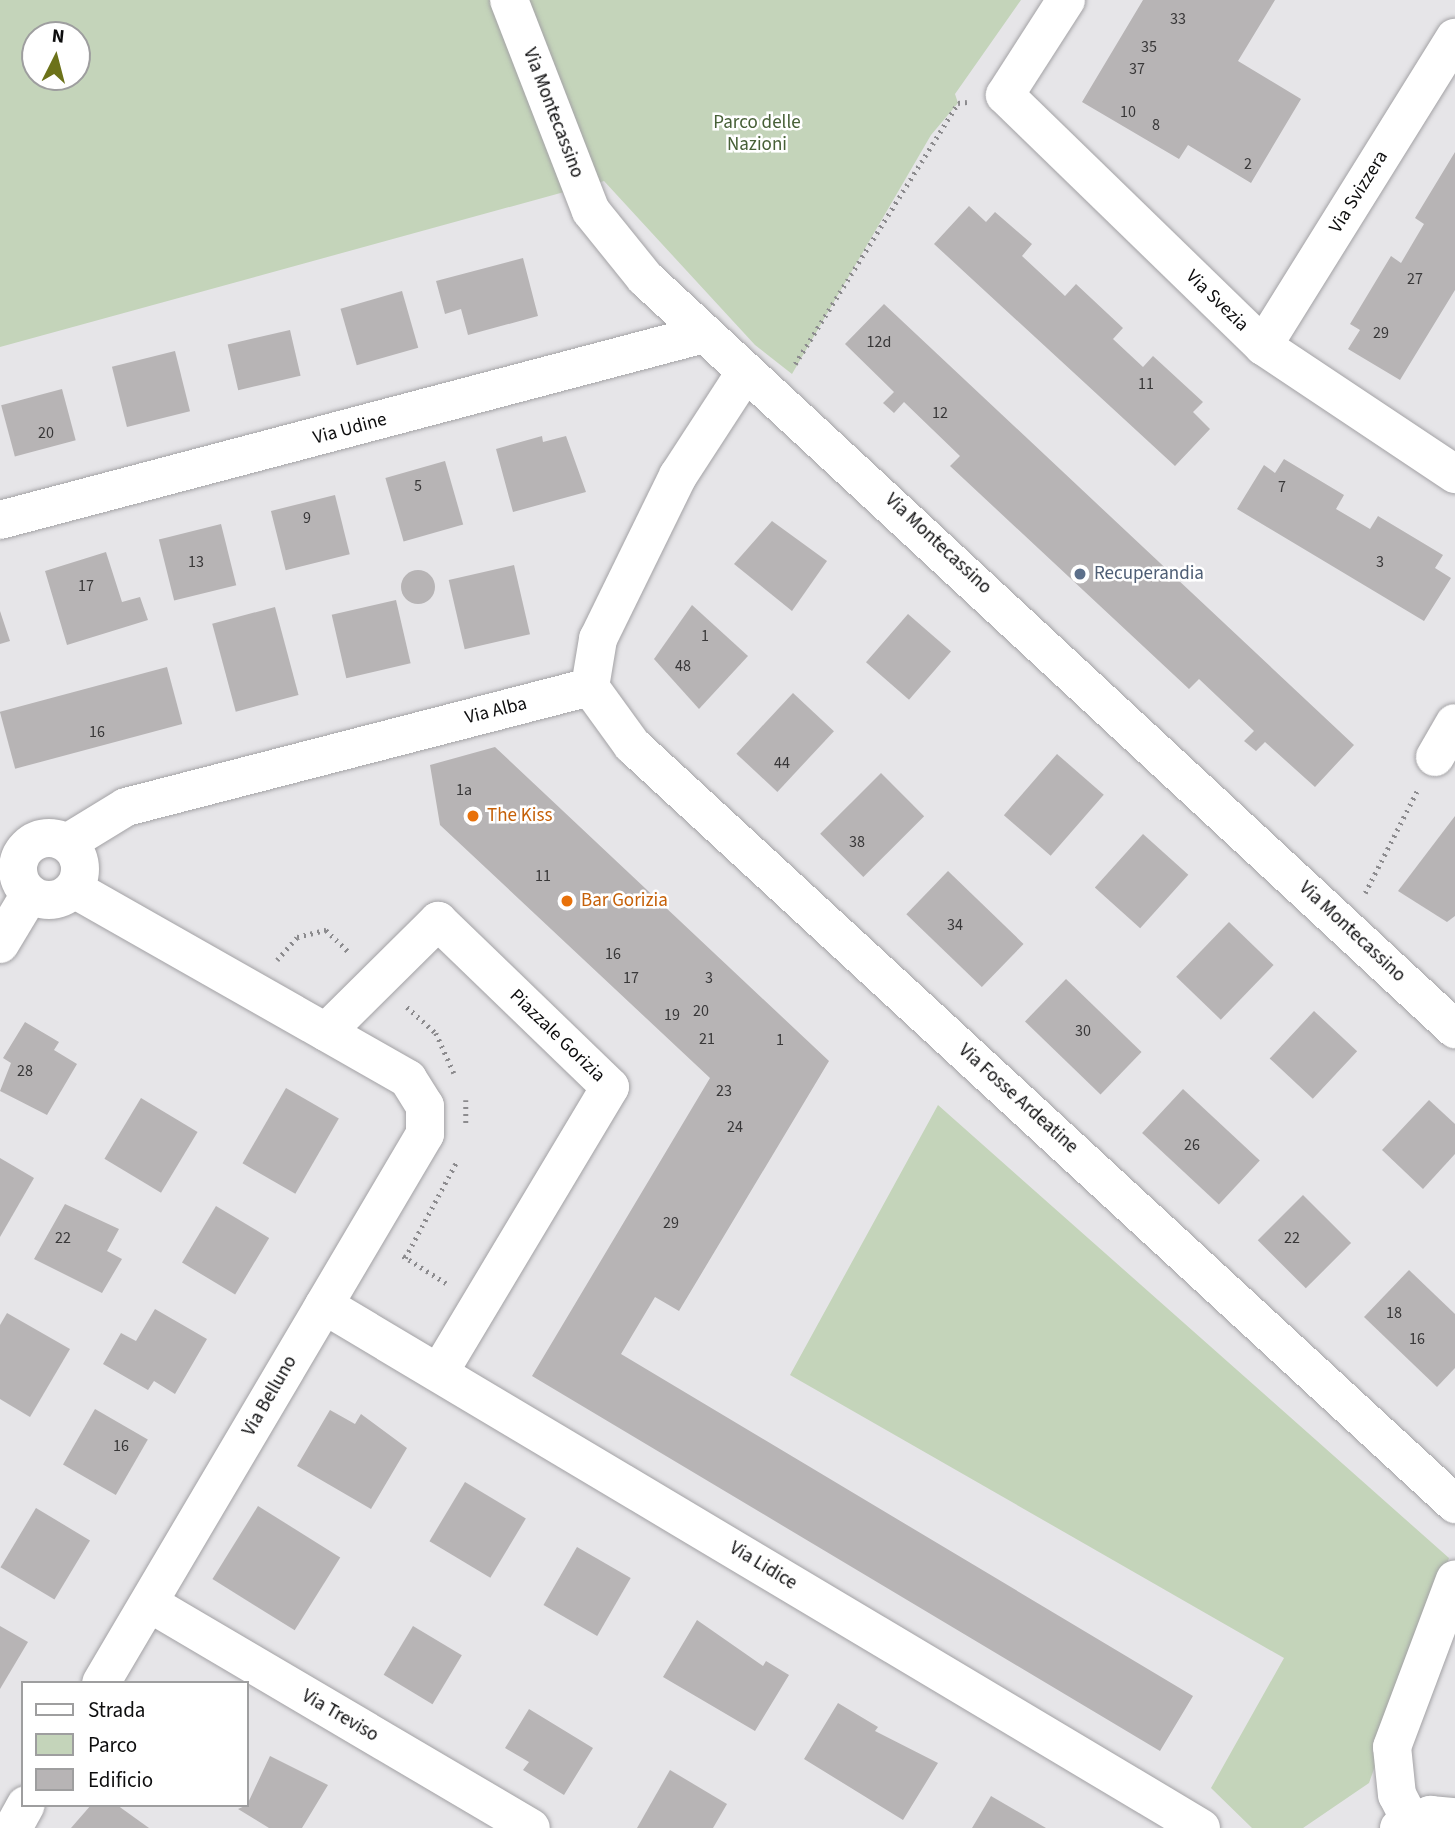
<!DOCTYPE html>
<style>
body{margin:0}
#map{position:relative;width:1455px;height:1828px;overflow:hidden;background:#e6e5e8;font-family:"Source Sans 3",sans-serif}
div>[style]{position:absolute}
.green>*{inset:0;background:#c4d4ba}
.building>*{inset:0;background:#b7b4b5;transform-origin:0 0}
.round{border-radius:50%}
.path>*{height:4.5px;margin-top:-2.25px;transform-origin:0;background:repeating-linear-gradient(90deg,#8c8b8e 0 2px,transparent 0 7px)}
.roads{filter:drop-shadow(0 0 2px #a3a2a5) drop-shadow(0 0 2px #a3a2a5)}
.minor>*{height:38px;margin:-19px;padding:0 19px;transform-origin:19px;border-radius:19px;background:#fff}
.minor>.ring{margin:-19px;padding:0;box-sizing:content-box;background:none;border:38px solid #fff;border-radius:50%}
.dots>*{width:19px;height:19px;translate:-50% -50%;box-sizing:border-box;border:4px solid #fff;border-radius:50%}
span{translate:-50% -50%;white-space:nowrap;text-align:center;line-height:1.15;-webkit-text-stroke:5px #fff;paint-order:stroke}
.number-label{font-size:16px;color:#383738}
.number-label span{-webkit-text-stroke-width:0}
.street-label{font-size:19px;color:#0d0d0e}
.park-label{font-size:19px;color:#476037}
.service-label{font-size:19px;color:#4e5e75}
.left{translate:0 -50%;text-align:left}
.food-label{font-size:19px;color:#c56008}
.legend{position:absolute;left:21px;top:1681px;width:228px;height:126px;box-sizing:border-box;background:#fff;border:2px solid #9e9e9f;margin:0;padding:9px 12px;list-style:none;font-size:21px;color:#0d0d0e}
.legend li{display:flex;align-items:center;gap:14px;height:35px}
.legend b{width:35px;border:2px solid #9e9e9f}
.north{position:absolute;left:21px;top:21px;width:70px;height:70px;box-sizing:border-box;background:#fff;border:2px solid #9e9e9f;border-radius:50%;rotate:6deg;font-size:19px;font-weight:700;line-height:28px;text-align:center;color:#0d0d0e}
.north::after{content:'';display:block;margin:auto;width:24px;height:32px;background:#6c721a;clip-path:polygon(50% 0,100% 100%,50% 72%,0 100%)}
</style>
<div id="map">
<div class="green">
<div style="clip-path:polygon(evenodd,0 0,1021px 0,955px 94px,958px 103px,931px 135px,792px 374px,755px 345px,604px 181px,0 347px,0 0,35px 35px,77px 35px,77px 77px,35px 77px,35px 35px)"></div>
<div style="clip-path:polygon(938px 1105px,1449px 1558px,1369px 1783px,1303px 1828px,1252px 1828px,1211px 1788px,1284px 1658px,790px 1375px)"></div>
</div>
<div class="building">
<div style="clip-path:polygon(1143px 0,1275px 0,1238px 61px,1301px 99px,1251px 183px,1188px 145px,1179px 159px,1082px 102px)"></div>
<div style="clip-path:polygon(1455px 152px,1455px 290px,1400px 380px,1348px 349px,1360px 330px,1350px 324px,1391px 256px,1401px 263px,1424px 224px,1415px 218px)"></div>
<div style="clip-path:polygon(969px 206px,986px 222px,995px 212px,1032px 244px,1022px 256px,1065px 296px,1076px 284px,1123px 328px,1113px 339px,1143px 367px,1153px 356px,1203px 402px,1193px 412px,1210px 429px,1175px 466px,934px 244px)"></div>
<div style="clip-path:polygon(523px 258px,538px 316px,468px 335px,461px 309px,445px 314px,436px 281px)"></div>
<div style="left:402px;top:291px;width:59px;height:64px;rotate:74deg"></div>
<div style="clip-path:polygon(884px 304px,1354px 745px,1315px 787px,1265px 742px,1256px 751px,1244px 741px,1254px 731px,1199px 679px,1189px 689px,950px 466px,960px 456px,904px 402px,894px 413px,883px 403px,894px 392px,845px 344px)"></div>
<div style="left:290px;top:330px;width:47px;height:64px;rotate:77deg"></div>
<div style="left:175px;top:351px;width:62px;height:65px;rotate:76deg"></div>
<div style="left:62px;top:389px;width:53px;height:63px;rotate:75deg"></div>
<div style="clip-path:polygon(542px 436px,543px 442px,566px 436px,586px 492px,513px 512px,496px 449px)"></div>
<div style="clip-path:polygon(1284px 459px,1344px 495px,1336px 509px,1370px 529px,1378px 516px,1443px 555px,1435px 568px,1451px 578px,1424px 621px,1237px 509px,1264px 465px,1275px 473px)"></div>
<div style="left:445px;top:461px;width:66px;height:62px;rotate:74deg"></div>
<div style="left:335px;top:495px;width:61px;height:66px;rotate:76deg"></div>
<div style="clip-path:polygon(772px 521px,827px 561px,792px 611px,734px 564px)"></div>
<div style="left:221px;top:524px;width:63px;height:64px;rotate:76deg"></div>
<div style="clip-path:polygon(106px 552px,122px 602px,140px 597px,148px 620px,67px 645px,45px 571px)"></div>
<div style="left:514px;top:565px;width:71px;height:67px;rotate:77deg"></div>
<div class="round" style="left:401px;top:570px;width:34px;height:34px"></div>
<div style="left:396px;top:600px;width:65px;height:66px;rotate:77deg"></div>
<div style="clip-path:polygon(692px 605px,748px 656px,699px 709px,654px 659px)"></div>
<div style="left:275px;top:607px;width:91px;height:65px;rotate:75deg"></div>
<div style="clip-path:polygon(0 611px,10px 641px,0 644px)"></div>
<div style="left:908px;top:614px;width:57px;height:64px;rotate:41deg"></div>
<div style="left:167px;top:667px;width:59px;height:173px;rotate:75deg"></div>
<div style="left:793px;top:693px;width:56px;height:83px;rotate:43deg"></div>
<div style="clip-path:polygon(495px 747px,829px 1061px,679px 1311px,655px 1297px,621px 1354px,1193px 1696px,1160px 1751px,532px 1376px,710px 1078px,440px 825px,430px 765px)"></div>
<div style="left:1057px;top:754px;width:62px;height:81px;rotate:41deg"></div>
<div style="left:881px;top:773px;width:61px;height:86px;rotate:45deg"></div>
<div style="clip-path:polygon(1455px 816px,1455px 916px,1447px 922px,1398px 891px)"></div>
<div style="left:1143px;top:834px;width:61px;height:72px;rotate:42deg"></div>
<div style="left:948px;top:871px;width:105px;height:60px;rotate:44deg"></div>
<div style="left:1229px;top:922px;width:62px;height:76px;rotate:44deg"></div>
<div style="left:1066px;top:979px;width:105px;height:59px;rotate:44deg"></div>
<div style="left:1314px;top:1011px;width:59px;height:65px;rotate:43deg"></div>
<div style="clip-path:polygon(25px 1022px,59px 1042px,54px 1050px,77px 1064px,47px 1115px,0 1091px,11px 1063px,3px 1058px)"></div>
<div style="left:286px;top:1088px;width:61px;height:87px;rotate:30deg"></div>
<div style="left:1183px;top:1089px;width:105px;height:60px;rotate:43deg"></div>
<div style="left:141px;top:1098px;width:66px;height:71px;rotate:31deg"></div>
<div style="clip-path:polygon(1429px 1100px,1455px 1124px,1455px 1154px,1423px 1189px,1382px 1150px)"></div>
<div style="clip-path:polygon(0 1158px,34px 1178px,0 1237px)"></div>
<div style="left:1303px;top:1195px;width:68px;height:64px;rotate:45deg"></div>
<div style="clip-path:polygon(65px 1204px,119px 1229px,107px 1251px,122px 1259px,102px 1293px,34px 1259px)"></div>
<div style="left:216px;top:1206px;width:62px;height:66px;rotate:31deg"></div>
<div style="clip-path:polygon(1409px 1270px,1455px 1314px,1455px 1368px,1437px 1387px,1364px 1317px)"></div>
<div style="clip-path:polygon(155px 1309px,207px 1339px,175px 1394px,154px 1381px,148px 1390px,103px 1364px,121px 1333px,136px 1341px)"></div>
<div style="clip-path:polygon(7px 1313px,70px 1349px,30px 1417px,0 1399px,0 1325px)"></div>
<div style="left:95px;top:1409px;width:61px;height:64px;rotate:30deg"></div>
<div style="clip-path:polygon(330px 1410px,355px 1424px,361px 1414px,407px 1448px,371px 1509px,297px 1466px)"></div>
<div style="left:465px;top:1482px;width:71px;height:69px;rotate:31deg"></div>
<div style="left:258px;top:1506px;width:97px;height:86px;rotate:32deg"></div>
<div style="left:36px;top:1508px;width:63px;height:69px;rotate:31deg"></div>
<div style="left:577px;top:1547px;width:62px;height:67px;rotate:30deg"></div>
<div style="clip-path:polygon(697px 1620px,763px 1666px,766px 1661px,789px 1675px,755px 1731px,663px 1677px)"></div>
<div style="clip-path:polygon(0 1626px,28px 1642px,0 1689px)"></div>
<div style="left:413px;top:1626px;width:57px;height:57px;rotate:31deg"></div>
<div style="clip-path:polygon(838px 1703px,878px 1727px,875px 1731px,938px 1763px,903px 1820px,804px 1759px)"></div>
<div style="clip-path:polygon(529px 1709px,593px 1748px,564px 1795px,523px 1770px,529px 1762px,505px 1748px)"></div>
<div style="clip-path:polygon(270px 1756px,328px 1785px,302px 1828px,269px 1828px,238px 1809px,247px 1805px)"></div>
<div style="clip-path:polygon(670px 1770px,727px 1804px,713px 1828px,637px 1828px)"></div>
<div style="clip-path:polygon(991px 1796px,1046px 1828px,972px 1828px)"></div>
<div style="clip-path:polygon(91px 1805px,117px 1805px,149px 1828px,71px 1828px)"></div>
</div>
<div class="path">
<div style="left:795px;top:364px;width:308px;rotate:-58deg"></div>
<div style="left:958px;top:103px;width:9px;rotate:-6deg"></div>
<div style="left:1365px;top:893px;width:117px;rotate:-63deg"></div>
<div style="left:277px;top:960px;width:30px;rotate:-49deg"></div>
<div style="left:297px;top:937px;width:30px;rotate:-14deg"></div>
<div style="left:326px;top:930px;width:33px;rotate:44deg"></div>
<div style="left:407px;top:1007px;width:39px;rotate:42deg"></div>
<div style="left:436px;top:1033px;width:44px;rotate:65.8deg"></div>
<div style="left:466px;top:1100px;width:25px;rotate:90deg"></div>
<div style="left:403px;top:1256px;width:51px;rotate:32.1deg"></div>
<div style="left:405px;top:1258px;width:108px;rotate:-61.8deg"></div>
</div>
<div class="roads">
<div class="minor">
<div style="left:509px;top:0;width:226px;rotate:68.8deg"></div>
<div style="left:591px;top:211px;width:86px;rotate:51.1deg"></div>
<div style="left:645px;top:278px;width:1105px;rotate:42.84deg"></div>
<div style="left:1066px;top:0;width:113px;rotate:122.7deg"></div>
<div style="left:1005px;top:95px;width:360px;rotate:44.2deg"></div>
<div style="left:1263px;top:346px;width:231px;rotate:33.7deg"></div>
<div style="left:1263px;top:346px;width:363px;rotate:-58.1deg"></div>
<div style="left:0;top:520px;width:724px;rotate:-14.8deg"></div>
<div style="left:590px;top:687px;width:72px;rotate:54.1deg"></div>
<div style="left:632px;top:745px;width:1120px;rotate:42.68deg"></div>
<div style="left:1435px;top:757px;width:39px;rotate:-60deg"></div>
<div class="ring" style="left:18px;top:838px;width:24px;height:24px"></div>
<div style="left:67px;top:843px;width:69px;rotate:-31.4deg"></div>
<div style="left:126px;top:807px;width:479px;rotate:-14.5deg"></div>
<div style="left:590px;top:687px;width:49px;rotate:-80.5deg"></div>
<div style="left:598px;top:639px;width:182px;rotate:-63.9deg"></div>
<div style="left:678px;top:476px;width:123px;rotate:-57deg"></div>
<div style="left:74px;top:889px;width:384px;rotate:29.6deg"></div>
<div style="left:408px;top:1079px;width:32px;rotate:58deg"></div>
<div style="left:425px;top:1106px;width:28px;rotate:90deg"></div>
<div style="left:425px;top:1134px;width:637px;rotate:120.55deg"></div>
<div style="left:0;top:944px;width:58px;rotate:-59deg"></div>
<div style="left:326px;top:1032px;width:158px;rotate:-44.7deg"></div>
<div style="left:438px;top:921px;width:239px;rotate:44deg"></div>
<div style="left:610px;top:1087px;width:333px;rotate:120.9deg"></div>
<div style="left:324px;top:1305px;width:1021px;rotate:30.81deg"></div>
<div style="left:149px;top:1603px;width:443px;rotate:30.5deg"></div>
<div style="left:1410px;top:1820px;width:28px;rotate:-117deg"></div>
<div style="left:1397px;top:1795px;width:48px;rotate:-95.9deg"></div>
<div style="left:1392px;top:1747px;width:179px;rotate:-69.4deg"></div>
<div style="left:13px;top:1828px;width:26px;rotate:-61deg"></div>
<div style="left:1399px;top:1828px;width:34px;rotate:-23deg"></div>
<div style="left:1430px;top:1815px;width:25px;rotate:5deg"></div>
</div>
</div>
<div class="dots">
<div style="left:1080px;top:574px;background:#5c6f8a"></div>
<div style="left:473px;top:816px;background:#e8710a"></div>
<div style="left:567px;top:901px;background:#e8710a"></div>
</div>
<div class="number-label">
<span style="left:1178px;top:19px">33</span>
<span style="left:1149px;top:47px">35</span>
<span style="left:1137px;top:69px">37</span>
<span style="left:1128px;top:112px">10</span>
<span style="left:1156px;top:125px">8</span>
<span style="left:1248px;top:164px">2</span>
<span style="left:1415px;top:279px">27</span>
<span style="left:1381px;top:333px">29</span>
<span style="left:879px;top:342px">12d</span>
<span style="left:1146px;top:384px">11</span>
<span style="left:940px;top:413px">12</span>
<span style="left:46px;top:433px">20</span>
<span style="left:418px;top:486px">5</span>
<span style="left:1282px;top:487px">7</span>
<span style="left:307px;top:518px">9</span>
<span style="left:196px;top:562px">13</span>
<span style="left:1380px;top:562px">3</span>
<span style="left:86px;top:586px">17</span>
<span style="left:705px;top:636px">1</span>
<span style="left:683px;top:666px">48</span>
<span style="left:97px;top:732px">16</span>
<span style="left:782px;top:763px">44</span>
<span style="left:464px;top:790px">1a</span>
<span style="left:857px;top:842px">38</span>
<span style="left:543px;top:876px">11</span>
<span style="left:955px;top:925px">34</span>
<span style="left:613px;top:954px">16</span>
<span style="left:631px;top:978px">17</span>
<span style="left:709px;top:978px">3</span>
<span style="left:701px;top:1011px">20</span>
<span style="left:672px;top:1015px">19</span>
<span style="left:1083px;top:1031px">30</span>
<span style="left:707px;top:1039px">21</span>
<span style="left:780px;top:1040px">1</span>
<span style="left:25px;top:1071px">28</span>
<span style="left:724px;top:1091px">23</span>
<span style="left:735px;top:1127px">24</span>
<span style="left:1192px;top:1145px">26</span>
<span style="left:671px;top:1223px">29</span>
<span style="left:63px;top:1238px">22</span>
<span style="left:1292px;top:1238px">22</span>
<span style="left:1394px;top:1313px">18</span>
<span style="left:1417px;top:1339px">16</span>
<span style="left:121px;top:1446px">16</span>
</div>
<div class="street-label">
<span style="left:553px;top:113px;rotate:69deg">Via Montecassino</span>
<span style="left:1359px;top:192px;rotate:-58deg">Via Svizzera</span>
<span style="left:1217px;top:301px;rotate:44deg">Via Svezia</span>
<span style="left:350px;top:429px;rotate:-15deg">Via Udine</span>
<span style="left:938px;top:544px;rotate:43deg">Via Montecassino</span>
<span style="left:496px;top:711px;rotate:-14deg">Via Alba</span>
<span style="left:1352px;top:932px;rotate:43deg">Via Montecassino</span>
<span style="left:557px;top:1036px;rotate:44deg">Piazzale Gorizia</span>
<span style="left:1018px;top:1099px;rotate:42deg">Via Fosse Ardeatine</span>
<span style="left:270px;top:1396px;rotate:-60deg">Via Belluno</span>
<span style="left:763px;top:1566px;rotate:31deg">Via Lidice</span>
<span style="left:340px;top:1716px;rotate:30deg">Via Treviso</span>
</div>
<div class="park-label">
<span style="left:757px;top:134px">Parco delle<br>Nazioni</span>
</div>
<div class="service-label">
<span class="left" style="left:1094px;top:574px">Recuperandia</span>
</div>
<div class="food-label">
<span class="left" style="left:487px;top:816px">The Kiss</span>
<span class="left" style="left:581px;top:901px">Bar Gorizia</span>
</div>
<ul class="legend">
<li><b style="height:9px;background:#fff"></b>Strada</li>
<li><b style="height:19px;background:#c4d4ba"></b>Parco</li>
<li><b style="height:19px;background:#b7b4b5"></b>Edificio</li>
</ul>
<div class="north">N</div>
</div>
